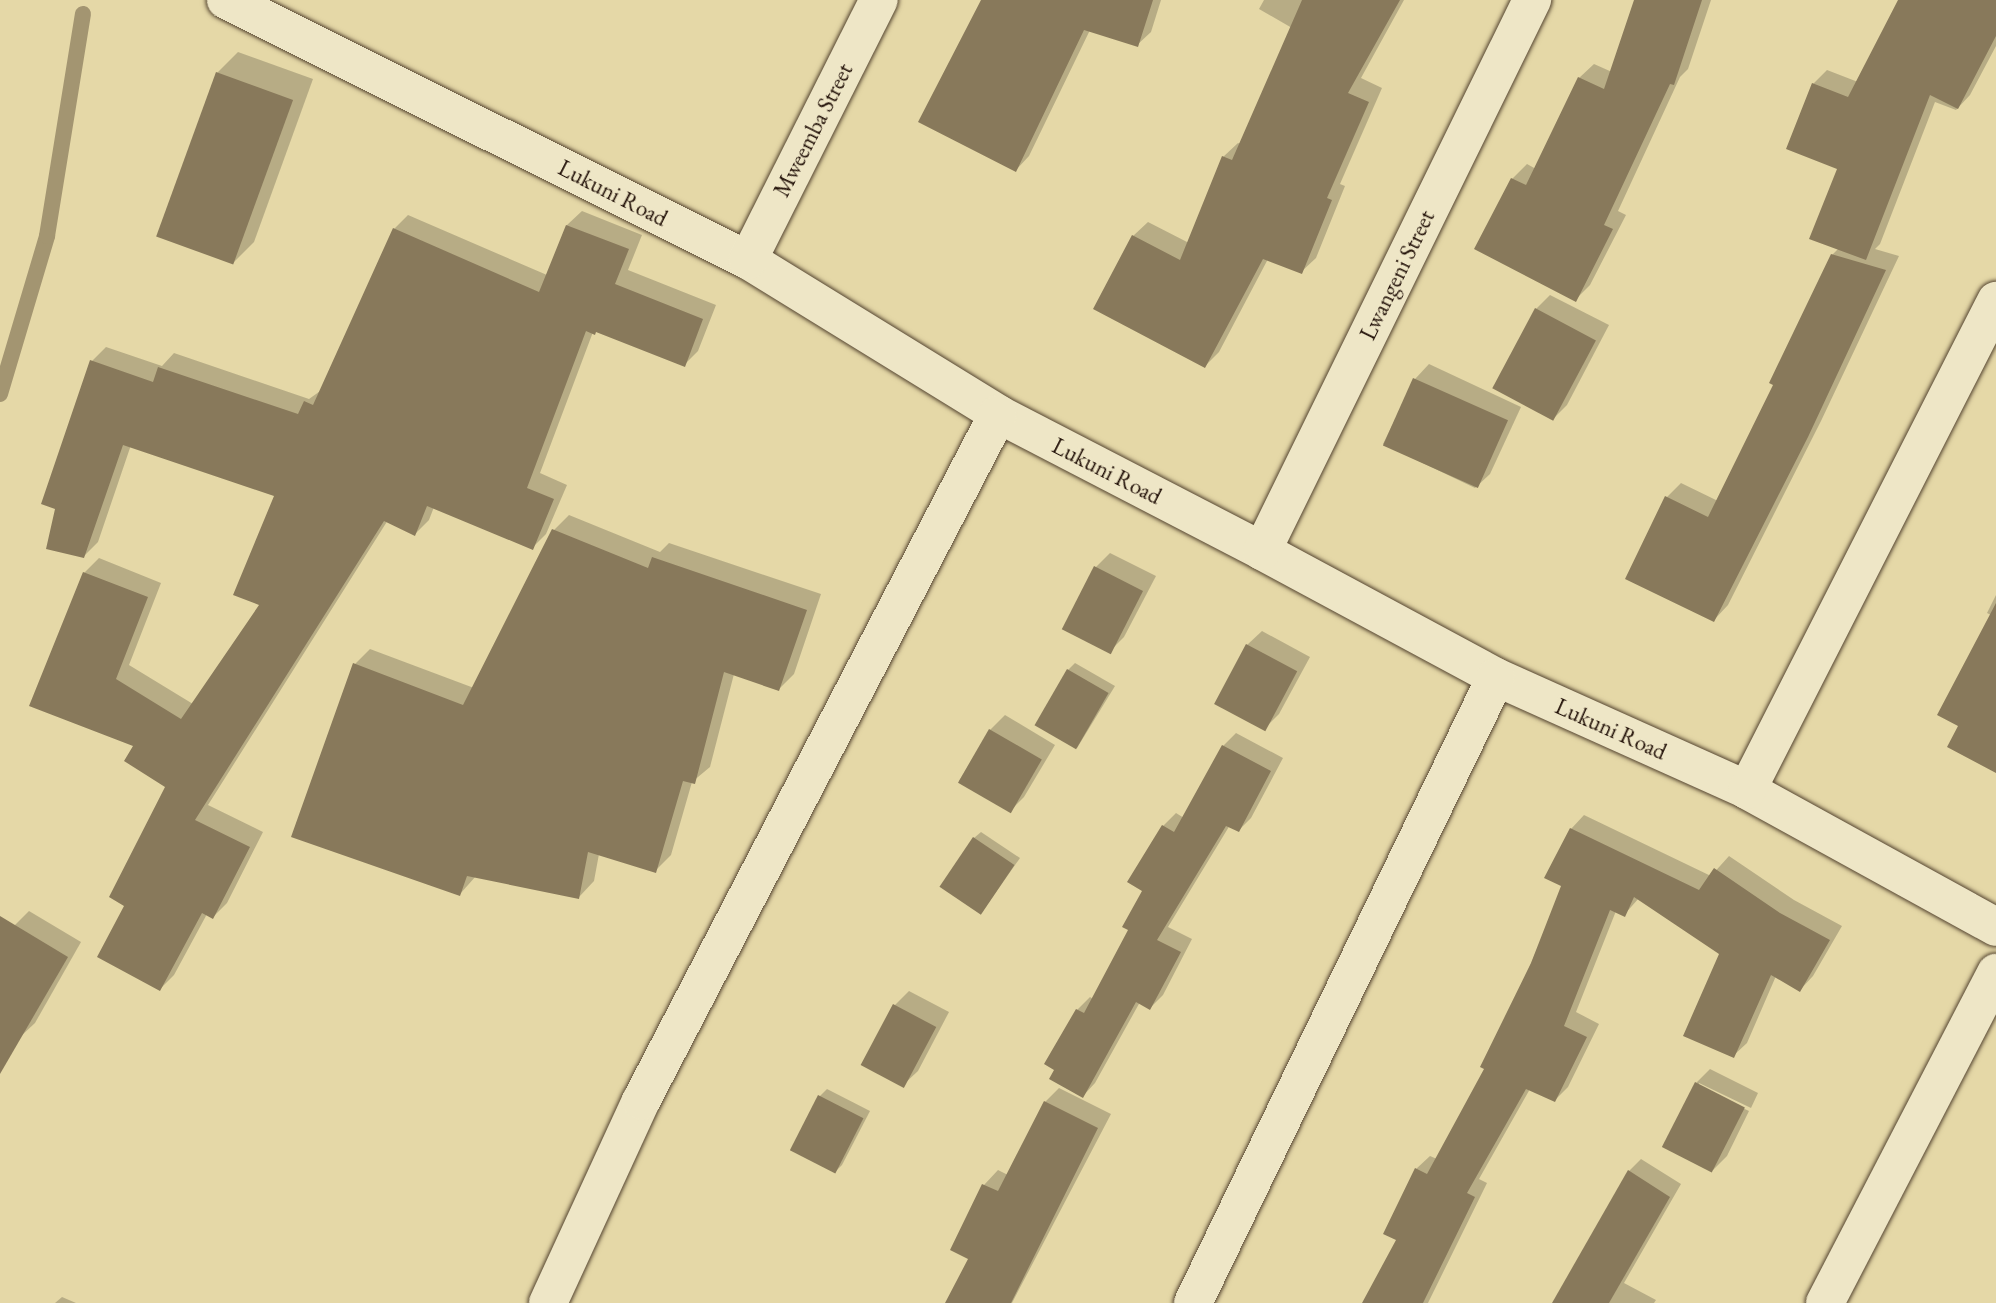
<!DOCTYPE html>
<style>
body{margin:0}
#map{position:relative;width:1996px;height:1303px;overflow:hidden;background:#e5d8a7;font-family:"EB Garamond",serif}
div>[style]{position:absolute}
.shadow>*{inset:0;background:#0003}
.stream>*{height:16px;margin:-8px;padding:0 8px;transform-origin:8px;border-radius:8px;background:#a39571}
.building>*{inset:0;background:#88795b;transform-origin:0 0}
.roads{filter:drop-shadow(0 0 2px #544430) drop-shadow(0 0 2px #544430)}
.street>*{height:38px;margin:-19px;padding:0 19px;transform-origin:19px;border-radius:19px;background:#eee6c6}
span{translate:-50% -50%;white-space:nowrap;text-align:center;line-height:1.15;-webkit-text-stroke:5px #eee6c6;paint-order:stroke}
.street-label{font-size:23px;color:#231209}
</style>
<div id="map">
<div class="shadow">
<div style="clip-path:polygon(983px 0,1161px 0,1151px 32px,1137px 45px,1090px 30px,1029px 156px,1016px 170px)"></div>
<div style="clip-path:polygon(1264px 0,1404px 0,1361px 78px,1382px 88px,1340px 184px,1345px 186px,1316px 258px,1301px 272px,1268px 259px,1219px 352px,1205px 366px,1133px 236px,1148px 222px,1189px 243px,1223px 157px,1238px 143px,1241px 144px,1292px 28px,1259px 9px)"></div>
<div style="clip-path:polygon(1636px 0,1711px 0,1688px 69px,1680px 77px,1618px 211px,1626px 215px,1590px 285px,1576px 299px,1476px 249px,1512px 179px,1527px 164px,1536px 169px,1579px 78px,1594px 64px,1612px 72px)"></div>
<div style="clip-path:polygon(1900px 0,1996px 0,1996px 46px,1970px 95px,1956px 110px,1935px 102px,1880px 244px,1875px 249px,1899px 256px,1821px 421px,1728px 605px,1714px 620px,1667px 497px,1681px 483px,1718px 501px,1776px 384px,1832px 255px,1839px 248px,1839px 168px,1813px 84px,1827px 70px,1858px 82px)"></div>
<div style="clip-path:polygon(238px 52px,313px 79px,254px 242px,233px 263px,217px 73px)"></div>
<div style="clip-path:polygon(582px 211px,642px 235px,628px 270px,716px 305px,698px 351px,684px 365px,597px 330px,593px 332px,540px 473px,567px 485px,546px 534px,532px 548px,434px 507px,429px 520px,415px 534px,388px 520px,208px 805px,263px 832px,227px 903px,213px 917px,207px 914px,174px 975px,160px 989px,127px 906px,167px 786px,136px 746px,84px 573px,99px 558px,161px 583px,129px 665px,193px 704px,261px 604px,277px 495px,131px 445px,98px 542px,84px 556px,92px 361px,106px 347px,162px 366px,174px 353px,309px 399px,323px 389px,394px 229px,408px 215px,547px 275px,567px 225px)"></div>
<div style="clip-path:polygon(1550px 295px,1609px 325px,1567px 405px,1553px 419px,1536px 309px)"></div>
<div style="clip-path:polygon(1429px 364px,1521px 407px,1490px 474px,1475px 488px,1383px 444px,1415px 379px)"></div>
<div style="clip-path:polygon(569px 515px,660px 552px,669px 543px,821px 594px,794px 674px,779px 689px,734px 674px,710px 767px,692px 782px,671px 855px,655px 871px,599px 854px,594px 881px,579px 897px,476px 876px,460px 894px,355px 664px,370px 649px,474px 688px,554px 530px)"></div>
<div style="clip-path:polygon(1110px 553px,1156px 576px,1124px 637px,1109px 652px,1096px 567px)"></div>
<div style="clip-path:polygon(1996px 595px,1996px 768px,1960px 725px,1991px 615px,1987px 613px)"></div>
<div style="clip-path:polygon(1262px 631px,1310px 657px,1279px 714px,1265px 728px,1247px 645px)"></div>
<div style="clip-path:polygon(1075px 663px,1115px 686px,1077px 748px,1068px 670px)"></div>
<div style="clip-path:polygon(1005px 715px,1055px 745px,1024px 797px,1010px 811px,959px 781px,990px 730px)"></div>
<div style="clip-path:polygon(1236px 733px,1283px 758px,1251px 818px,1239px 830px,1230px 825px,1168px 927px,1192px 939px,1163px 995px,1150px 1008px,1140px 1002px,1095px 1083px,1083px 1096px,1077px 1010px,1090px 997px,1093px 999px,1130px 929px,1163px 826px,1176px 813px,1184px 818px,1223px 746px)"></div>
<div style="clip-path:polygon(1584px 815px,1711px 876px,1729px 856px,1794px 900px,1842px 926px,1813px 976px,1800px 990px,1776px 976px,1747px 1043px,1733px 1056px,1721px 954px,1639px 898px,1624px 915px,1616px 911px,1576px 1012px,1599px 1024px,1568px 1087px,1555px 1100px,1530px 1089px,1479px 1179px,1487px 1183px,1428px 1303px,1364px 1303px,1398px 1240px,1416px 1169px,1430px 1156px,1437px 1159px,1487px 1068px,1564px 885px,1571px 829px)"></div>
<div style="clip-path:polygon(981px 832px,1020px 858px,982px 912px,974px 838px)"></div>
<div style="clip-path:polygon(29px 911px,81px 942px,35px 1023px,20px 1037px,0 1025px,0 950px,15px 925px)"></div>
<div style="clip-path:polygon(909px 991px,949px 1012px,918px 1071px,903px 1085px,895px 1005px)"></div>
<div style="clip-path:polygon(1710px 1069px,1758px 1093px,1751px 1108px,1699px 1083px,1699px 1087px,1749px 1111px,1727px 1156px,1713px 1170px,1696px 1083px)"></div>
<div style="clip-path:polygon(1059px 1088px,1111px 1114px,1012px 1303px,947px 1303px,971px 1258px,952px 1250px,984px 1185px,998px 1170px,1008px 1175px,1045px 1102px)"></div>
<div style="clip-path:polygon(827px 1089px,870px 1111px,842px 1165px,835px 1172px,793px 1150px,820px 1096px)"></div>
<div style="clip-path:polygon(1641px 1159px,1681px 1184px,1624px 1283px,1656px 1300px,1654px 1303px,1554px 1303px,1629px 1171px)"></div>
<div style="clip-path:polygon(62px 1297px,76px 1303px,55px 1303px)"></div>
</div>
<div class="stream">
<div style="left:0;top:394px;width:165px;rotate:-73.4deg"></div>
<div style="left:47px;top:236px;width:225px;rotate:-80.8deg"></div>
</div>
<div class="building">
<div style="clip-path:polygon(981px 0,1153px 0,1138px 47px,1084px 30px,1016px 172px,918px 122px)"></div>
<div style="clip-path:polygon(1302px 0,1400px 0,1348px 93px,1369px 102px,1327px 198px,1332px 200px,1302px 274px,1263px 259px,1205px 368px,1093px 309px,1132px 235px,1180px 260px,1222px 156px,1232px 160px)"></div>
<div style="clip-path:polygon(1634px 0,1702px 0,1674px 85px,1670px 84px,1604px 225px,1613px 229px,1576px 302px,1474px 249px,1511px 178px,1526px 185px,1578px 77px,1604px 89px)"></div>
<div style="clip-path:polygon(1898px 0,1996px 0,1996px 36px,1958px 109px,1930px 95px,1866px 260px,1809px 239px,1837px 169px,1786px 149px,1812px 83px,1848px 97px)"></div>
<div style="left:216px;top:72px;width:82px;height:175px;rotate:20deg"></div>
<div style="clip-path:polygon(566px 225px,629px 249px,615px 284px,703px 319px,685px 367px,596px 332px,595px 335px,586px 331px,527px 488px,554px 499px,533px 550px,427px 506px,415px 536px,384px 521px,195px 820px,250px 847px,213px 919px,202px 913px,160px 991px,97px 957px,124px 906px,109px 897px,165px 787px,124px 761px,133px 746px,29px 706px,83px 572px,148px 597px,116px 679px,181px 719px,259px 605px,233px 595px,274px 496px,123px 445px,84px 558px,46px 549px,55px 509px,41px 504px,90px 360px,153px 382px,158px 367px,298px 414px,304px 401px,313px 405px,393px 228px,539px 292px)"></div>
<div style="clip-path:polygon(1831px 254px,1886px 270px,1808px 437px,1714px 622px,1625px 579px,1665px 496px,1708px 517px,1773px 385px,1769px 383px)"></div>
<div style="left:1535px;top:308px;width:69px;height:91px;rotate:28deg"></div>
<div style="left:1413px;top:378px;width:104px;height:74px;rotate:24deg"></div>
<div style="clip-path:polygon(552px 529px,648px 568px,652px 557px,807px 610px,779px 691px,724px 672px,695px 784px,683px 781px,656px 873px,588px 852px,579px 899px,467px 876px,460px 896px,291px 837px,353px 663px,463px 705px)"></div>
<div style="left:1094px;top:566px;width:55px;height:71px;rotate:27deg"></div>
<div style="clip-path:polygon(1996px 603px,1996px 773px,1947px 747px,1958px 726px,1937px 715px)"></div>
<div style="left:1246px;top:644px;width:58px;height:68px;rotate:28deg"></div>
<div style="left:1067px;top:669px;width:48px;height:65px;rotate:30deg"></div>
<div style="left:989px;top:729px;width:61px;height:62px;rotate:30deg"></div>
<div style="clip-path:polygon(1222px 745px,1271px 771px,1239px 832px,1226px 826px,1157px 940px,1181px 952px,1150px 1010px,1136px 1002px,1083px 1098px,1049px 1079px,1054px 1070px,1044px 1064px,1076px 1009px,1084px 1013px,1128px 930px,1122px 927px,1142px 891px,1127px 882px,1162px 825px,1174px 832px)"></div>
<div style="clip-path:polygon(1570px 828px,1699px 890px,1714px 868px,1780px 913px,1830px 940px,1800px 992px,1771px 975px,1734px 1058px,1683px 1036px,1719px 954px,1634px 897px,1625px 917px,1610px 910px,1564px 1026px,1587px 1037px,1555px 1102px,1526px 1089px,1467px 1193px,1475px 1197px,1423px 1303px,1362px 1303px,1396px 1240px,1383px 1234px,1415px 1168px,1427px 1174px,1484px 1069px,1480px 1067px,1531px 963px,1561px 886px,1544px 878px)"></div>
<div style="left:973px;top:837px;width:50px;height:60px;rotate:34deg"></div>
<div style="clip-path:polygon(0 916px,68px 957px,0 1074px)"></div>
<div style="left:893px;top:1004px;width:49px;height:69px;rotate:28deg"></div>
<div style="left:1695px;top:1082px;width:56px;height:73px;rotate:27deg"></div>
<div style="left:818px;top:1095px;width:51px;height:62px;rotate:27deg"></div>
<div style="clip-path:polygon(1044px 1101px,1098px 1128px,1011px 1303px,945px 1303px,968px 1259px,950px 1250px,982px 1184px,998px 1191px)"></div>
<div style="clip-path:polygon(1628px 1170px,1670px 1197px,1609px 1303px,1552px 1303px)"></div>
</div>
<div class="roads">
<div class="street">
<div style="left:226px;top:0;width:583px;rotate:26.48deg"></div>
<div style="left:748px;top:260px;width:294px;rotate:31.6deg"></div>
<div style="left:998px;top:414px;width:297px;rotate:27.4deg"></div>
<div style="left:1262px;top:551px;width:266px;rotate:28.3deg"></div>
<div style="left:1496px;top:677px;width:275px;rotate:24.2deg"></div>
<div style="left:1747px;top:790px;width:284px;rotate:28.8deg"></div>
<div style="left:748px;top:260px;width:291px;rotate:-63.3deg"></div>
<div style="left:1262px;top:551px;width:614px;rotate:-63.89deg"></div>
<div style="left:1747px;top:790px;width:549px;rotate:-63.01deg"></div>
<div style="left:548px;top:1303px;width:222px;rotate:-65.3deg"></div>
<div style="left:641px;top:1101px;width:774px;rotate:-62.54deg"></div>
<div style="left:1193px;top:1303px;width:695px;rotate:-64.17deg"></div>
<div style="left:1825px;top:1303px;width:372px;rotate:-62.6deg"></div>
</div>
</div>
<div class="street-label">
<span style="left:813px;top:130px;rotate:-63deg">Mweemba Street</span>
<span style="left:613px;top:193px;rotate:27deg">Lukuni Road</span>
<span style="left:1397px;top:275px;rotate:-64deg">Lwangeni Street</span>
<span style="left:1107px;top:471px;rotate:27deg">Lukuni Road</span>
<span style="left:1611px;top:729px;rotate:24deg">Lukuni Road</span>
</div>
</div>
